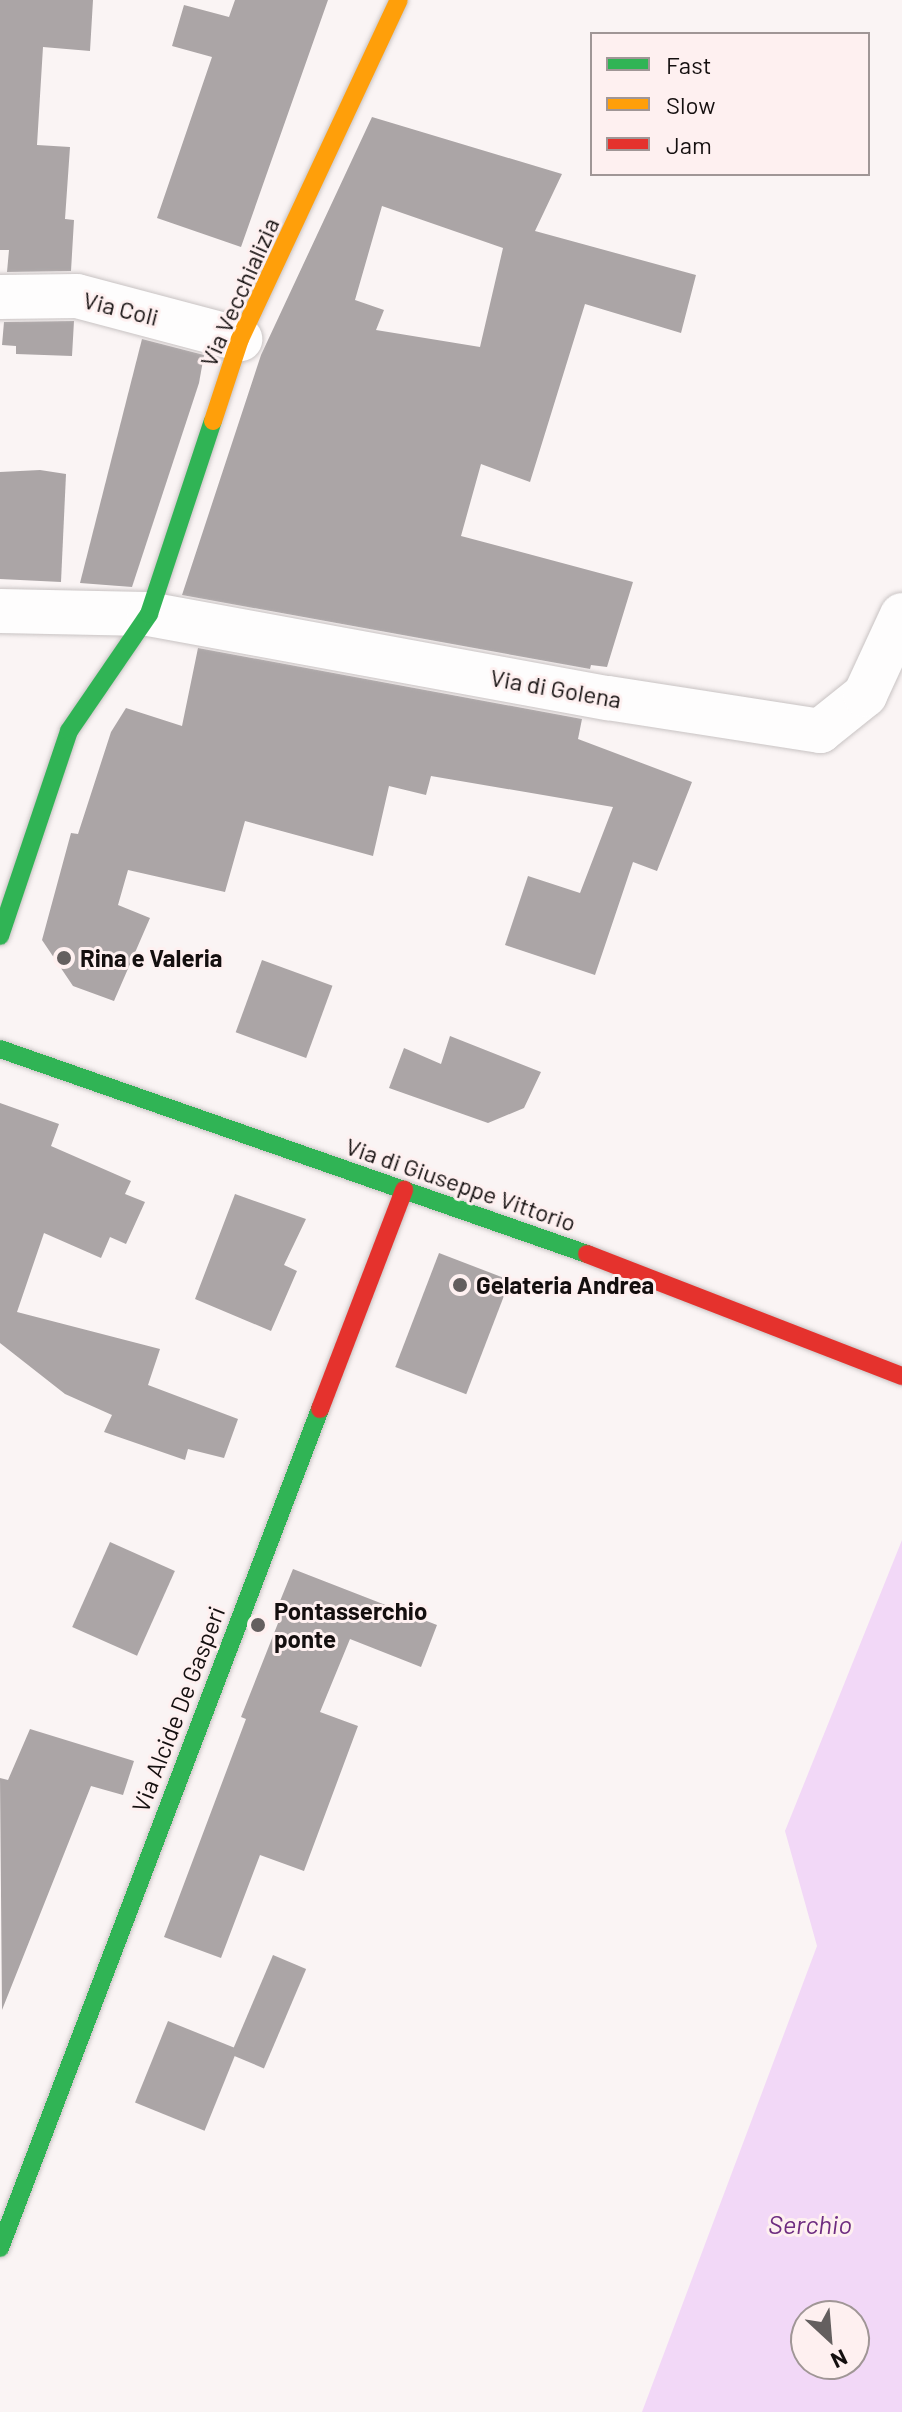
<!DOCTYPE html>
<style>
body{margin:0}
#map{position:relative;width:902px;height:2412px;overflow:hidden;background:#faf4f4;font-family:Barlow,sans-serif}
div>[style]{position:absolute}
.water>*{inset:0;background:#f2d8f7}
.building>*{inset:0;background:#aba5a6;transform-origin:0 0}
.roads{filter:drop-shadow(0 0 2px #c8c3c3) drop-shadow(0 0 2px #c8c3c3)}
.street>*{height:44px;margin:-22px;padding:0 22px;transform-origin:22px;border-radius:22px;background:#fefdfd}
.fast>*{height:18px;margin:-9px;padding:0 9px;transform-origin:9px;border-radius:9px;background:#30b455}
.slow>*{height:18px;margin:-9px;padding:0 9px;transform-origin:9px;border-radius:9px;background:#ff9f0a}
.jam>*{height:18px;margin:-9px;padding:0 9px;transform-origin:9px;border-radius:9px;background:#e5322d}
.dots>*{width:22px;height:22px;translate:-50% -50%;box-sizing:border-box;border:4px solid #fef0f0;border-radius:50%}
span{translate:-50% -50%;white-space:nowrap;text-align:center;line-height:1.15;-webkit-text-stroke:6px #fef0f0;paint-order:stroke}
.street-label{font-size:24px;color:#140f0f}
.poi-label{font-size:24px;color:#140f0f;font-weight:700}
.left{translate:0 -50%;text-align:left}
.water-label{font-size:26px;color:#6e2c80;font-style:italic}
.legend{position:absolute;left:590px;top:32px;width:280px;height:144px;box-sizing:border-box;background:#fef0f0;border:2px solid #a09696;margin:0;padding:10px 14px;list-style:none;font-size:24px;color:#140f0f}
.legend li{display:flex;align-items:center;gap:16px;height:40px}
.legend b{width:40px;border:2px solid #a09696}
.north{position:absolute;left:790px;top:2300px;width:80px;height:80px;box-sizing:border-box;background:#fef0f0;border:2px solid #a09696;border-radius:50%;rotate:154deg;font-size:22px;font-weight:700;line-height:32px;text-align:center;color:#140f0f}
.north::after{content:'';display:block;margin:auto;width:28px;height:36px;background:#645f5f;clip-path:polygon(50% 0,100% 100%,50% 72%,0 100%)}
</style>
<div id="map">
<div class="water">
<div style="clip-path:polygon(evenodd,902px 1540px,902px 2412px,642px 2412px,817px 1946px,785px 1831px,902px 1540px,806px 2316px,854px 2316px,854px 2364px,806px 2364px,806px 2316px)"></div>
</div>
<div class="building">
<div style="clip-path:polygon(0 0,93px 0,90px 51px,43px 47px,37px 145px,70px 147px,65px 219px,74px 220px,71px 271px,7px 272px,9px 250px,0 250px)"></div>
<div style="clip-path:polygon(235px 0,328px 0,241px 247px,157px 218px,212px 57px,172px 46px,184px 5px,229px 17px)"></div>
<div style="clip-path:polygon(evenodd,372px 117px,562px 174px,535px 231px,696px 275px,681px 333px,585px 304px,530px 482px,481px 464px,461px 536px,633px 582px,607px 667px,591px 665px,590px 669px,182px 595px,261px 355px,372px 117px,382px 206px,503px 248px,480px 347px,376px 330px,384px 310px,355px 300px,382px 206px)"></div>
<div style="clip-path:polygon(74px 321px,72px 356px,16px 354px,16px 346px,2px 345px,4px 322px)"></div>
<div style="clip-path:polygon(142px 339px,204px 355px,199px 383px,132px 587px,80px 583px)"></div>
<div style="clip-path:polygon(40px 470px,66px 474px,61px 582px,0 579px,0 472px)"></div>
<div style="clip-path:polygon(198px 648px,582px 719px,578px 739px,692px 782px,657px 871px,633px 862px,595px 975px,505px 945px,528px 876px,580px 893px,613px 807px,431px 776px,426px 795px,389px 786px,373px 856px,245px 821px,225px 892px,128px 870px,118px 905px,150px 918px,114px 1001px,73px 986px,42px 940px,71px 833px,78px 834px,111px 732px,126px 708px,182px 726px)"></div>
<div style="left:262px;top:960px;width:75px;height:77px;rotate:20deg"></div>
<div style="clip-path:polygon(450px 1036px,541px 1072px,524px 1108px,488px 1123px,389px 1088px,404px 1048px,441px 1064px)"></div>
<div style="clip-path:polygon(0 1103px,59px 1124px,51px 1146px,131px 1181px,125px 1194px,145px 1202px,126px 1244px,110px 1237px,101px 1258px,44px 1233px,17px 1312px,160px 1349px,148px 1385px,238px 1419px,224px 1458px,188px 1449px,185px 1460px,104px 1432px,112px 1415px,65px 1394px,0 1343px)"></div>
<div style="clip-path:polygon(235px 1194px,306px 1219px,284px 1265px,297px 1271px,271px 1331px,195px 1299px)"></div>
<div style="left:439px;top:1253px;width:76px;height:122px;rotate:21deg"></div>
<div style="left:110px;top:1542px;width:71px;height:93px;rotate:24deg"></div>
<div style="clip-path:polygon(293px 1569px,437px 1625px,421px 1667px,350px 1639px,320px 1712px,358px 1726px,304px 1871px,260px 1855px,221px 1958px,164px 1937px,246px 1719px,241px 1717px,282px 1613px,276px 1611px)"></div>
<div style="clip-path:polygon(30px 1729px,134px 1761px,123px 1795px,91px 1786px,2px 2010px,0 1778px,8px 1780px)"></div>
<div style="left:273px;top:1955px;width:36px;height:108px;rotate:23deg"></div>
<div style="left:168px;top:2021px;width:75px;height:88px;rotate:22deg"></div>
</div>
<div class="roads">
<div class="street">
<div style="left:0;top:297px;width:77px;rotate:-0.7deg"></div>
<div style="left:77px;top:296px;width:169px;rotate:14.8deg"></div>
<div style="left:0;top:611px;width:149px;rotate:1.2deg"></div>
<div style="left:149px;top:614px;width:467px;rotate:10.4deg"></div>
<div style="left:608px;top:698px;width:215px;rotate:8.8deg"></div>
<div style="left:820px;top:731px;width:58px;rotate:-38.7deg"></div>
<div style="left:865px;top:695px;width:88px;rotate:-65.2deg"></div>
</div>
<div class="fast">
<div style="left:0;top:936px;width:216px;rotate:-71.4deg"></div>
<div style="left:69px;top:731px;width:142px;rotate:-55.6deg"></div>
<div style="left:149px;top:614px;width:203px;rotate:-71.7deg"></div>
<div style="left:0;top:1049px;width:622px;rotate:19.25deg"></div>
<div style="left:0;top:2248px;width:898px;rotate:-69.12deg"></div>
</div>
<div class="slow">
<div style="left:213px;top:421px;width:86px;rotate:-71.8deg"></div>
<div style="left:240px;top:339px;width:374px;rotate:-64.9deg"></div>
</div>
<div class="jam">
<div style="left:587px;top:1254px;width:338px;rotate:21.2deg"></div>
<div style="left:320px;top:1409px;width:235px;rotate:-69deg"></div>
</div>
</div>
<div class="dots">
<div style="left:64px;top:958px;background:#645f5f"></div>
<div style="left:460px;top:1285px;background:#645f5f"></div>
<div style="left:258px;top:1625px;background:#645f5f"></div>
</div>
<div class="street-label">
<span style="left:239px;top:292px;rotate:-66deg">Via Vecchializia</span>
<span style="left:121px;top:308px;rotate:14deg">Via Coli</span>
<span style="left:556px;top:688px;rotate:10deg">Via di Golena</span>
<span style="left:461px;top:1184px;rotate:19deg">Via di Giuseppe Vittorio</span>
<span style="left:178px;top:1709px;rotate:-69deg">Via Alcide De Gasperi</span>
</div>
<div class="poi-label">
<span class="left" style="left:80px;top:958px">Rina e Valeria</span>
<span class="left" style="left:476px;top:1285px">Gelateria Andrea</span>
<span class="left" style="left:274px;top:1625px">Pontasserchio<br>ponte</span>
</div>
<div class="water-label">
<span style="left:810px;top:2224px">Serchio</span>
</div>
<ul class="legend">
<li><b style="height:10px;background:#30b455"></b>Fast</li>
<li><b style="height:10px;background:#ff9f0a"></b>Slow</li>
<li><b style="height:10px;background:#e5322d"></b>Jam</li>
</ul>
<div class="north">N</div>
</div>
